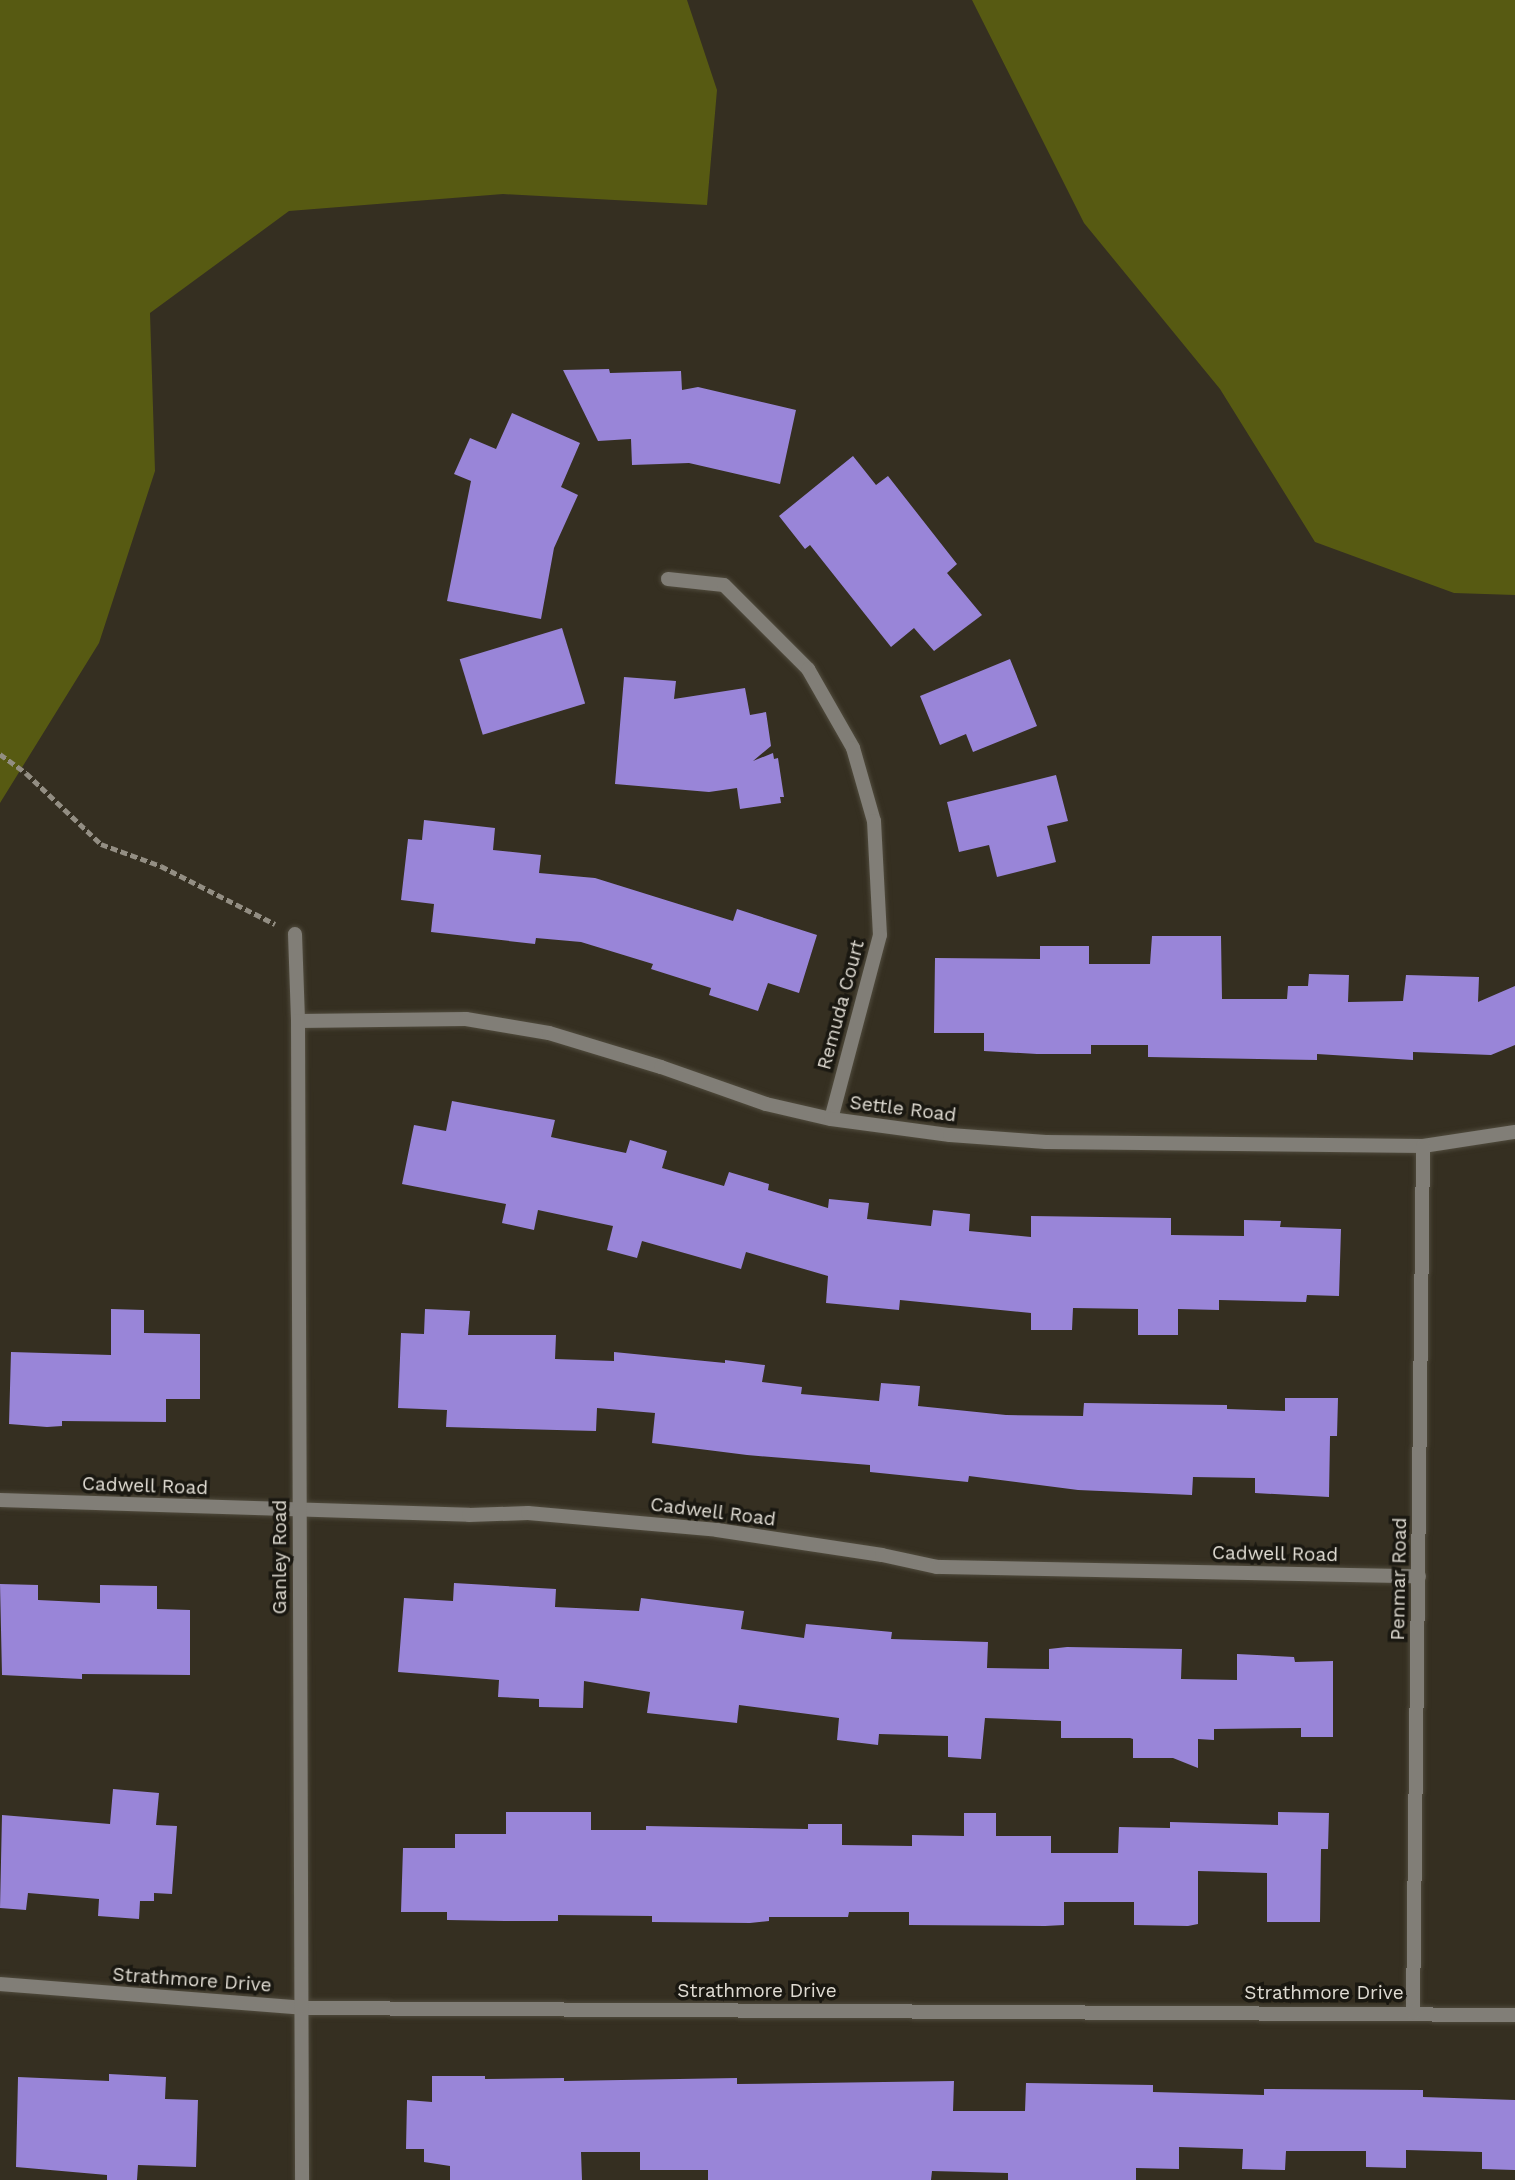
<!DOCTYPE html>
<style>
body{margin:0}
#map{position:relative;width:1515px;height:2180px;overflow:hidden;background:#352f21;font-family:"Work Sans",sans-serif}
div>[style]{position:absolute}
.green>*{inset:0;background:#575a12}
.building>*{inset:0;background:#9985d8;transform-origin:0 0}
.path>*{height:4.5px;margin-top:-2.25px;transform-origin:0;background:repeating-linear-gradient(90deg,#938e83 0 7px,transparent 0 10.5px)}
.roads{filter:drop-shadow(0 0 2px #504b3d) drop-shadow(0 0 2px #504b3d)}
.minor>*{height:14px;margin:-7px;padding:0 7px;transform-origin:7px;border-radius:7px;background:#817e77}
.tertiary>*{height:14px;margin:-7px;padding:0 7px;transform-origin:7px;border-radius:7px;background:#817e77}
span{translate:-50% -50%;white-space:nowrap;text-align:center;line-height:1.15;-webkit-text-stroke:7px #1a1811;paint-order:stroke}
.street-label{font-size:19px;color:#e0dcd3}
</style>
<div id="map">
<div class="green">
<div style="clip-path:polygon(0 0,687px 0,717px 90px,707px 205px,503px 194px,289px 211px,150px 313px,155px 471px,99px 643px,0 803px)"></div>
<div style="clip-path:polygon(972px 0,1515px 0,1515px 595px,1454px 593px,1315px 542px,1220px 389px,1084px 223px)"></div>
</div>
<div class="building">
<div style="clip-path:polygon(609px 369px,610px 373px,681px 371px,682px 390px,698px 387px,796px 410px,780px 484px,689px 463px,632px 465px,631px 439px,598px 441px,563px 370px)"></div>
<div style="clip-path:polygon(512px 413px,580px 443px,561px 487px,578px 495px,554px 548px,541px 619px,447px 601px,471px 481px,454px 474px,470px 438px,496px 449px)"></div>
<div style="clip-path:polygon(853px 456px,876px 485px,888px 476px,957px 564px,947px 573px,982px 615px,934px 651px,914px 628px,891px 647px,810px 545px,805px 549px,779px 516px)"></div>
<div style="left:562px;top:628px;width:79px;height:107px;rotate:73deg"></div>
<div style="clip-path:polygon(1010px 659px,1037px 726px,973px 752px,966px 734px,940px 745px,920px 696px)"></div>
<div style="clip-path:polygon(624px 677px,676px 681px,674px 699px,745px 688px,750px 715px,766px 712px,771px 746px,753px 761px,773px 753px,774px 759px,778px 758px,784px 797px,780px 797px,781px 803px,740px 809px,737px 788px,709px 792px,615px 784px)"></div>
<div style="clip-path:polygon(1056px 775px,1068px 821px,1047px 826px,1056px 862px,997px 877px,989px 845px,959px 852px,947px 802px)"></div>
<div style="clip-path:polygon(424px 820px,495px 828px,493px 850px,541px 855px,539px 873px,595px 878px,733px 921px,737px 909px,817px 935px,799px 993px,768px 983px,758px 1011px,709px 995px,711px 988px,651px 969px,653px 964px,581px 942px,536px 938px,535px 944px,431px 932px,434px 904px,401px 900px,408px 839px,422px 840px)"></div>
<div style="clip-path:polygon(1152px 936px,1221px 936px,1222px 999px,1287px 999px,1288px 986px,1308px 986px,1309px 974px,1349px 975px,1348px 1002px,1403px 1001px,1406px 975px,1479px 977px,1478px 1002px,1515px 986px,1515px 1045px,1491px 1055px,1413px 1052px,1413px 1060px,1317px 1054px,1317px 1060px,1148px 1057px,1148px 1045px,1091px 1045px,1091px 1054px,1037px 1054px,984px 1051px,984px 1033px,934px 1033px,935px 958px,1040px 959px,1040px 946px,1089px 946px,1089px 964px,1150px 964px)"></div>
<div style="clip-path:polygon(452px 1101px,555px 1120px,551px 1137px,626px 1153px,630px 1140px,667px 1151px,662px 1168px,724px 1186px,729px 1172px,769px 1184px,768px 1190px,828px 1208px,829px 1199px,869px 1203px,867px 1219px,931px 1226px,933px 1210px,970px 1214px,969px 1231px,1031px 1237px,1031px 1216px,1171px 1218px,1171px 1235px,1244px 1236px,1244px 1220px,1281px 1221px,1280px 1227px,1341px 1229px,1339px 1296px,1307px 1295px,1306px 1302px,1219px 1300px,1219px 1310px,1178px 1309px,1178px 1335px,1138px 1335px,1138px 1309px,1073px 1308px,1072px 1330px,1031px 1330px,1031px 1313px,900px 1300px,899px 1310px,826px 1303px,828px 1276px,746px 1252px,741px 1269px,642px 1241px,637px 1258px,607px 1250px,613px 1226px,538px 1210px,534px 1230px,502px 1223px,506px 1204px,402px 1184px,414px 1125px,446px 1131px)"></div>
<div style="clip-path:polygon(111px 1309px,144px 1310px,144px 1333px,200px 1334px,200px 1399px,166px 1399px,166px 1422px,62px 1421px,62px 1426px,47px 1427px,9px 1424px,11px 1352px,111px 1355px)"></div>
<div style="clip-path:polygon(425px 1309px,470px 1311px,468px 1335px,556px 1335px,555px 1359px,614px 1361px,614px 1352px,725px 1363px,725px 1360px,765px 1365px,762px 1382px,802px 1387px,801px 1394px,879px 1401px,881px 1383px,920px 1386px,918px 1406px,1006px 1415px,1083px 1416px,1084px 1403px,1227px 1405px,1227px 1409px,1285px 1411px,1285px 1398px,1338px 1398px,1337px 1436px,1330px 1436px,1329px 1497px,1255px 1493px,1255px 1478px,1193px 1477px,1192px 1495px,1078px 1490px,969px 1476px,968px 1482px,870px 1472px,870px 1465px,747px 1455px,652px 1443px,655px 1413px,597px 1408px,596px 1431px,446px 1427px,447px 1410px,398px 1408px,401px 1333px,424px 1334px)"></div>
<div style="clip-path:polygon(454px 1583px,556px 1589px,555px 1607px,639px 1611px,641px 1598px,744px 1611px,741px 1629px,804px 1638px,806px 1624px,892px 1632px,891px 1639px,988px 1642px,987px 1668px,1049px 1669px,1049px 1649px,1067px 1647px,1182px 1649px,1181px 1679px,1237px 1680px,1237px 1654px,1294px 1657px,1295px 1662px,1333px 1661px,1333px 1737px,1301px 1737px,1301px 1728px,1214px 1729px,1214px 1740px,1198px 1739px,1198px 1768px,1173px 1758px,1133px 1758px,1133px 1739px,1130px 1738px,1061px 1738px,1061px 1721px,985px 1718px,981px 1759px,948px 1757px,948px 1736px,879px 1734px,878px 1745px,837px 1740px,839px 1718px,739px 1705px,737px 1723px,647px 1713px,650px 1692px,584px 1681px,583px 1708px,539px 1707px,539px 1699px,498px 1697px,499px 1680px,398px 1672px,404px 1598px,453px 1601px)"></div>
<div style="clip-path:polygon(0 1584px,38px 1585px,38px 1600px,100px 1603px,100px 1585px,157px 1586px,157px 1609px,190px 1610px,190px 1675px,82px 1674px,82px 1679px,2px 1675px)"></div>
<div style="clip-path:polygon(113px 1789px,159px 1793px,156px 1825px,177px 1826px,172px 1894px,154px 1893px,154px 1901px,140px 1901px,139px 1919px,98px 1916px,99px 1899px,28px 1893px,26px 1910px,0 1908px,2px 1815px,110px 1824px)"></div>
<div style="clip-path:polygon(506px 1812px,591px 1812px,591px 1830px,646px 1830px,646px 1826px,808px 1829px,808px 1824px,842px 1824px,842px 1845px,912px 1846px,912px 1835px,964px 1836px,964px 1813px,996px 1813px,996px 1836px,1051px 1836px,1051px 1853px,1118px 1853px,1119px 1827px,1170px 1828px,1170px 1822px,1278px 1825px,1278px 1812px,1329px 1813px,1328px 1849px,1321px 1849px,1320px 1922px,1267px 1922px,1267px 1873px,1198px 1871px,1198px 1924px,1188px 1926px,1134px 1925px,1134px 1902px,1064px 1902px,1064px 1925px,1045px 1926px,909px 1925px,909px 1912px,849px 1912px,848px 1917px,769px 1917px,769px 1921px,750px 1923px,652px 1922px,652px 1916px,558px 1915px,558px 1921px,505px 1921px,447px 1920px,447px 1912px,401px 1912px,403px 1848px,455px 1848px,455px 1834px,506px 1834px)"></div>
<div style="clip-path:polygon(109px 2074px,166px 2077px,165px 2099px,198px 2100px,196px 2167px,138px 2165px,137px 2180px,107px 2180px,107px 2175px,16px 2167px,18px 2077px,109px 2081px)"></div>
<div style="clip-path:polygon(432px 2076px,485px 2076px,485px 2079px,564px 2078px,564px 2081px,737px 2078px,737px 2084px,954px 2081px,953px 2111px,1025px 2111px,1026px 2083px,1153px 2085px,1153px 2092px,1264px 2095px,1264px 2089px,1423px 2090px,1423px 2097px,1515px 2100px,1515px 2170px,1482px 2169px,1482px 2152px,1406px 2150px,1406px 2168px,1366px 2167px,1366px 2151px,1286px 2151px,1285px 2170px,1242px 2169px,1243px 2149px,1179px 2147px,1179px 2169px,1136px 2168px,1136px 2180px,1008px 2180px,1008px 2173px,932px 2171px,931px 2180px,708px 2180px,708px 2170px,640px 2170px,640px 2152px,581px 2152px,582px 2180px,450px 2180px,450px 2166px,424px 2162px,424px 2149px,406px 2149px,407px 2100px,432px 2102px)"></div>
</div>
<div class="path">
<div style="left:0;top:754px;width:32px;rotate:36deg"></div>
<div style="left:26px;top:773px;width:103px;rotate:43.4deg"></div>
<div style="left:101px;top:844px;width:64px;rotate:20.1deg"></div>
<div style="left:161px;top:866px;width:128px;rotate:27deg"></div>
</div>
<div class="roads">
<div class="minor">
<div style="left:668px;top:579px;width:56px;rotate:6.1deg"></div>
<div style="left:724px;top:585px;width:119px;rotate:45deg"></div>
<div style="left:808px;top:669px;width:91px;rotate:60.3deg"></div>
<div style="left:853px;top:748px;width:76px;rotate:74deg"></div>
<div style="left:874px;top:821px;width:114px;rotate:87deg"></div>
<div style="left:880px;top:935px;width:190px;rotate:104.9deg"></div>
<div style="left:298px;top:1021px;width:168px;rotate:-0.7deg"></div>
<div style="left:466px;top:1019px;width:84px;rotate:9.6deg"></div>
<div style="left:549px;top:1033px;width:117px;rotate:16.9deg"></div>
<div style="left:661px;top:1067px;width:111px;rotate:19.4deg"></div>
<div style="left:766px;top:1104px;width:67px;rotate:13deg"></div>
<div style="left:831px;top:1119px;width:120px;rotate:7.7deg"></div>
<div style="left:950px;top:1135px;width:96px;rotate:4.2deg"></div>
<div style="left:1046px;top:1142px;width:377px;rotate:0.6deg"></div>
<div style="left:1423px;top:1146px;width:93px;rotate:-8.7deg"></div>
<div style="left:0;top:1500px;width:469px;rotate:1.8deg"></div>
<div style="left:469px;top:1515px;width:59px;rotate:-1.9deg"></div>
<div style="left:528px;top:1513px;width:190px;rotate:5.1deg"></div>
<div style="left:717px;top:1530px;width:167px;rotate:8.6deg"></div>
<div style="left:882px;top:1555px;width:56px;rotate:12.3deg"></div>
<div style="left:937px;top:1567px;width:482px;rotate:1.1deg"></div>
<div style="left:0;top:1984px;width:303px;rotate:4.5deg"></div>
<div style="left:302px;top:2008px;width:1213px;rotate:0.33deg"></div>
<div style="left:1413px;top:2013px;width:867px;rotate:-89.34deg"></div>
</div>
<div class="tertiary">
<div style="left:295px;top:934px;width:87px;rotate:88deg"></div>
<div style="left:298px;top:1021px;width:1159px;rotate:89.8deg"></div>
</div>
</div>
<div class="street-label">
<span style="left:841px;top:1005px;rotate:-75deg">Remuda Court</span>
<span style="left:903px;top:1109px;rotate:7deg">Settle Road</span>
<span style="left:145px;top:1486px;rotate:2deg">Cadwell Road</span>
<span style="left:713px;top:1512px;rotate:7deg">Cadwell Road</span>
<span style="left:1275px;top:1554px;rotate:1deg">Cadwell Road</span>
<span style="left:280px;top:1557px;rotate:-90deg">Ganley Road</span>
<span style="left:1399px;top:1579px;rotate:-89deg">Penmar Road</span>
<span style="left:192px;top:1980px;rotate:4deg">Strathmore Drive</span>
<span style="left:757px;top:1991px">Strathmore Drive</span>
<span style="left:1324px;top:1993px">Strathmore Drive</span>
</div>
</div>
